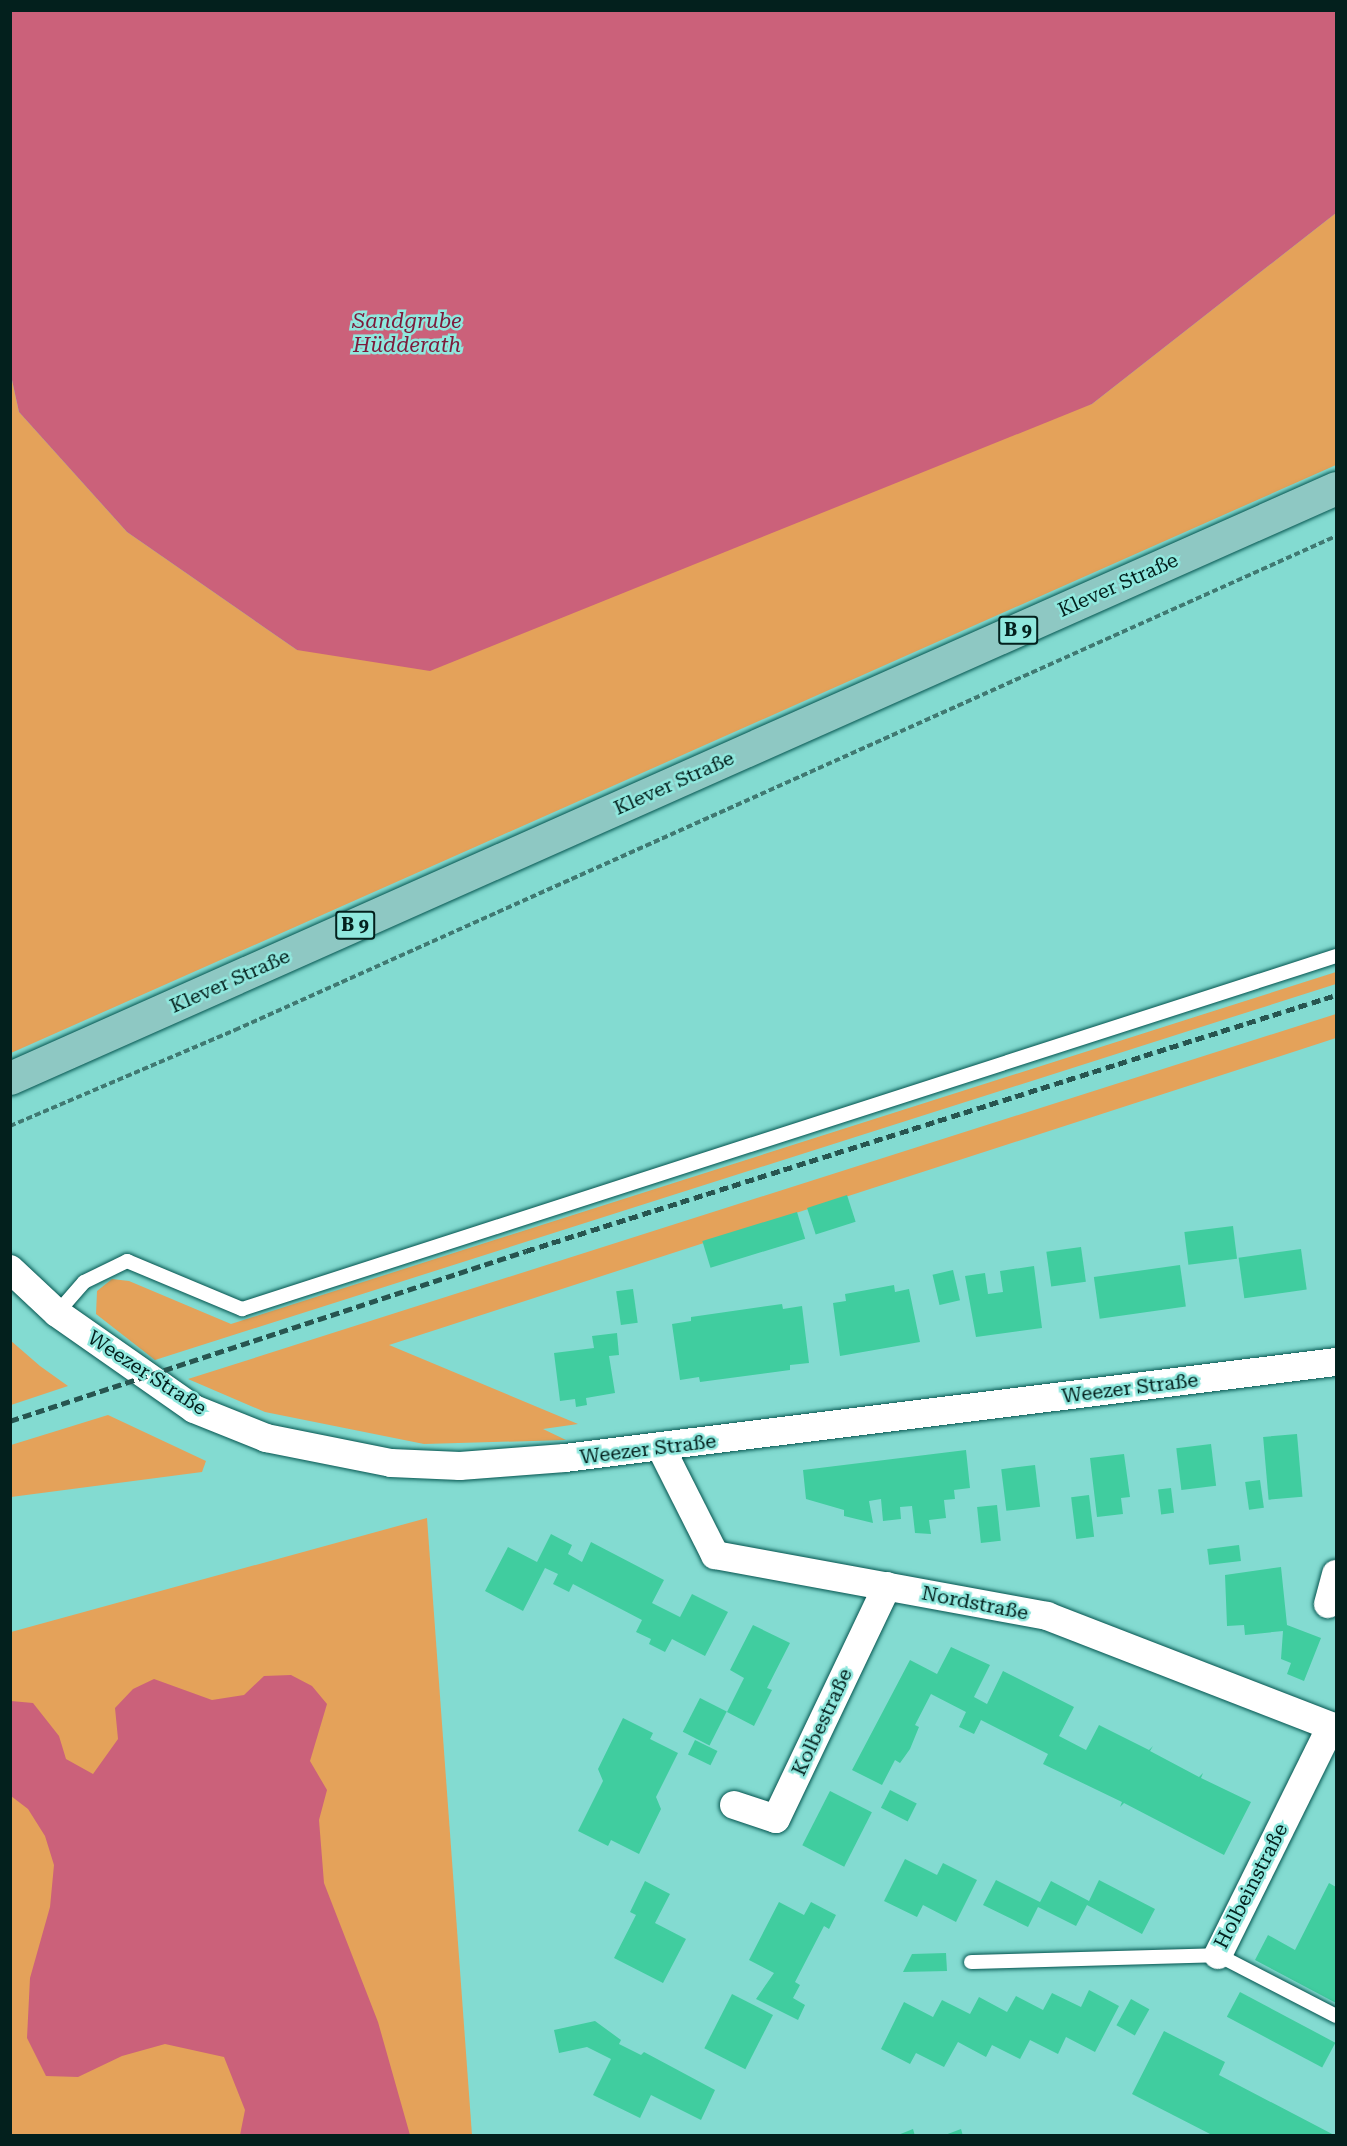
<!DOCTYPE html>
<meta charset="utf-8">
<style>
body{margin:0}
#map{position:relative;width:1347px;height:2146px;overflow:hidden;background:#83dbd1;font-family:"Roboto Serif",serif}
div>[style]{position:absolute}
.green>*{inset:0;background:#e4a25a}
.water>*{inset:0;background:#cb617a}
.building>*{inset:0;background:#40cd9f;transform-origin:0 0}
.path>*{height:4px;margin-top:-2px;transform-origin:0;background:repeating-linear-gradient(90deg,#407972 0 6px,transparent 0 9px)}
.roads{filter:drop-shadow(0 0 2px #04544f) drop-shadow(0 0 2px #04544f)}
.service>*{height:14px;margin:-7px;padding:0 7px;transform-origin:7px;border-radius:7px;background:#fff}
.minor>*{height:28px;margin:-14px;padding:0 14px;transform-origin:14px;border-radius:14px;background:#fff}
.primary>*{height:33px;margin:-16.5px;padding:0 16.5px;transform-origin:16.5px;border-radius:16.5px;background:#8ec8c3}
.rail>*{height:4.5px;margin-top:-2.25px;transform-origin:0;background:repeating-linear-gradient(90deg,#275550 0 9px,transparent 0 13.5px)}
span{translate:-50% -50%;white-space:nowrap;text-align:center;line-height:1.15;-webkit-text-stroke:5px #90e8de;paint-order:stroke}
.shield-label span{padding:2px 4px;background:#90e8de;border:2px solid;border-radius:4px;-webkit-text-stroke-width:0}
.shield-label{font-size:18px;color:#03201d;font-weight:700}
.street-label{font-size:20px;color:#03201d}
.water-label{font-size:21px;color:#7d1a3a;font-style:italic}
.frame{position:absolute;inset:0;border:12px solid #03201d;pointer-events:none}
</style>
<div id="map">
<div class="green">
<div style="clip-path:polygon(1336px 213px,1336px 465px,11px 1053px,10px 371px,19px 412px,127px 532px,297px 650px,1092px 404px)"></div>
<div style="clip-path:polygon(1336px 972px,1336px 984px,155px 1360px,96px 1314px,97px 1291px,112px 1279px,129px 1281px,231px 1324px)"></div>
<div style="clip-path:polygon(1336px 1014px,1336px 1038px,389px 1345px,578px 1424px,543px 1429px,566px 1440px,424px 1444px,265px 1412px,188px 1379px)"></div>
<div style="clip-path:polygon(10px 1340px,40px 1366px,68px 1386px,11px 1405px)"></div>
<div style="clip-path:polygon(108px 1415px,206px 1461px,202px 1472px,11px 1497px,11px 1445px)"></div>
<div style="clip-path:polygon(427px 1518px,472px 2135px,11px 2136px,11px 1632px)"></div>
</div>
<div class="water">
<div style="clip-path:polygon(10px 11px,1336px 11px,1336px 213px,1092px 404px,430px 671px,297px 650px,127px 532px,19px 412px,10px 371px)"></div>
<div style="clip-path:polygon(291px 1675px,312px 1686px,327px 1704px,310px 1761px,327px 1790px,319px 1820px,324px 1883px,378px 2022px,410px 2135px,240px 2135px,245px 2110px,224px 2057px,165px 2044px,122px 2056px,78px 2077px,46px 2076px,27px 2038px,30px 1978px,50px 1907px,54px 1865px,45px 1836px,28px 1809px,11px 1796px,11px 1701px,33px 1703px,59px 1736px,66px 1759px,93px 1774px,118px 1739px,115px 1708px,133px 1689px,154px 1679px,212px 1700px,244px 1695px,264px 1676px)"></div>
</div>
<div class="building">
<div style="left:847px;top:1195px;width:28px;height:42px;rotate:72deg"></div>
<div style="left:797px;top:1212px;width:28px;height:99px;rotate:73deg"></div>
<div style="left:1233px;top:1226px;width:33px;height:49px;rotate:83deg"></div>
<div style="left:1081px;top:1247px;width:35px;height:35px;rotate:82deg"></div>
<div style="left:1301px;top:1249px;width:41px;height:63px;rotate:82deg"></div>
<div style="left:1180px;top:1265px;width:42px;height:87px;rotate:82deg"></div>
<div style="clip-path:polygon(1034px 1266px,1042px 1328px,976px 1337px,965px 1276px,985px 1273px,988px 1294px,1003px 1292px,1000px 1271px)"></div>
<div style="left:953px;top:1270px;width:31px;height:21px;rotate:77deg"></div>
<div style="clip-path:polygon(894px 1285px,895px 1292px,909px 1289px,920px 1342px,840px 1356px,833px 1303px,846px 1301px,845px 1294px)"></div>
<div style="left:633px;top:1289px;width:34px;height:17px;rotate:82deg"></div>
<div style="clip-path:polygon(782px 1304px,783px 1309px,802px 1306px,809px 1363px,790px 1365px,790px 1370px,700px 1382px,699px 1377px,680px 1380px,672px 1324px,691px 1321px,691px 1317px)"></div>
<div style="clip-path:polygon(617px 1333px,619px 1355px,609px 1356px,615px 1393px,586px 1398px,587px 1405px,576px 1407px,575px 1399px,560px 1401px,554px 1353px,594px 1348px,592px 1336px)"></div>
<div style="left:1297px;top:1434px;width:63px;height:34px;rotate:85deg"></div>
<div style="left:1211px;top:1444px;width:42px;height:35px;rotate:83deg"></div>
<div style="clip-path:polygon(966px 1450px,970px 1488px,954px 1490px,955px 1499px,944px 1500px,946px 1518px,929px 1520px,931px 1534px,915px 1533px,912px 1506px,900px 1507px,901px 1519px,883px 1521px,881px 1499px,869px 1501px,873px 1523px,844px 1516px,844px 1510px,806px 1499px,803px 1470px)"></div>
<div style="clip-path:polygon(1124px 1454px,1130px 1497px,1121px 1498px,1123px 1514px,1097px 1517px,1090px 1458px)"></div>
<div style="left:1035px;top:1465px;width:42px;height:34px;rotate:83deg"></div>
<div style="left:1260px;top:1480px;width:28px;height:15px;rotate:82deg"></div>
<div style="left:1171px;top:1488px;width:25px;height:13px;rotate:83deg"></div>
<div style="left:1089px;top:1495px;width:42px;height:18px;rotate:83deg"></div>
<div style="left:997px;top:1505px;width:36px;height:20px;rotate:84deg"></div>
<div style="clip-path:polygon(551px 1534px,572px 1545px,568px 1554px,582px 1562px,591px 1542px,664px 1580px,652px 1603px,680px 1617px,692px 1594px,728px 1612px,705px 1656px,672px 1639px,665px 1652px,649px 1644px,651px 1639px,636px 1632px,642px 1620px,573px 1584px,569px 1592px,553px 1584px,558px 1574px,545px 1568px,523px 1611px,485px 1591px,508px 1547px,537px 1562px)"></div>
<div style="left:1239px;top:1545px;width:16px;height:32px;rotate:83deg"></div>
<div style="clip-path:polygon(1281px 1567px,1287px 1625px,1321px 1638px,1304px 1681px,1287px 1674px,1291px 1663px,1281px 1659px,1283px 1631px,1245px 1635px,1244px 1625px,1227px 1626px,1225px 1575px)"></div>
<div style="clip-path:polygon(753px 1625px,790px 1643px,767px 1688px,772px 1690px,754px 1726px,727px 1712px,744px 1678px,730px 1670px)"></div>
<div style="clip-path:polygon(951px 1647px,990px 1665px,974px 1697px,987px 1704px,1003px 1671px,1074px 1707px,1059px 1736px,1086px 1750px,1099px 1725px,1149px 1750px,1153px 1746px,1150px 1751px,1199px 1777px,1203px 1773px,1201px 1778px,1251px 1802px,1224px 1855px,1124px 1803px,1120px 1807px,1122px 1802px,1043px 1764px,1048px 1754px,981px 1720px,974px 1734px,959px 1727px,966px 1712px,931px 1694px,915px 1725px,919px 1727px,910px 1749px,900px 1763px,895px 1760px,882px 1785px,852px 1770px,910px 1660px,937px 1674px)"></div>
<div style="left:700px;top:1698px;width:30px;height:38px;rotate:27deg"></div>
<div style="clip-path:polygon(623px 1718px,653px 1733px,650px 1739px,678px 1753px,656px 1797px,661px 1809px,639px 1854px,611px 1840px,608px 1846px,578px 1831px,603px 1781px,598px 1769px)"></div>
<div style="left:695px;top:1740px;width:25px;height:16px;rotate:26deg"></div>
<div style="left:890px;top:1790px;width:30px;height:20px;rotate:27deg"></div>
<div style="left:830px;top:1791px;width:47px;height:61px;rotate:27deg"></div>
<div style="clip-path:polygon(905px 1859px,937px 1875px,943px 1863px,977px 1880px,956px 1922px,923px 1905px,917px 1917px,884px 1901px)"></div>
<div style="clip-path:polygon(996px 1880px,1040px 1902px,1051px 1881px,1089px 1901px,1099px 1880px,1155px 1909px,1142px 1934px,1087px 1905px,1076px 1926px,1038px 1907px,1028px 1927px,983px 1905px)"></div>
<div style="clip-path:polygon(645px 1881px,670px 1894px,655px 1923px,686px 1939px,663px 1983px,614px 1958px,636px 1915px,630px 1912px)"></div>
<div style="clip-path:polygon(1329px 1883px,1336px 1887px,1336px 2003px,1255px 1960px,1268px 1935px,1295px 1950px)"></div>
<div style="clip-path:polygon(779px 1902px,804px 1915px,811px 1902px,836px 1915px,829px 1929px,824px 1926px,795px 1982px,800px 1985px,793px 1998px,805px 2005px,798px 2020px,756px 1999px,774px 1973px,749px 1960px)"></div>
<div style="clip-path:polygon(946px 1953px,947px 1971px,903px 1972px,912px 1954px)"></div>
<div style="clip-path:polygon(1089px 1990px,1119px 2006px,1095px 2052px,1066px 2037px,1058px 2054px,1030px 2040px,1020px 2059px,992px 2045px,986px 2057px,958px 2042px,944px 2067px,916px 2053px,910px 2064px,881px 2049px,904px 2002px,933px 2017px,942px 2000px,970px 2014px,979px 1997px,1007px 2012px,1016px 1996px,1043px 2010px,1052px 1993px,1081px 2007px)"></div>
<div style="left:1240px;top:1992px;width:108px;height:28px;rotate:28deg"></div>
<div style="left:732px;top:1994px;width:46px;height:61px;rotate:27deg"></div>
<div style="left:1131px;top:1999px;width:21px;height:30px;rotate:29deg"></div>
<div style="clip-path:polygon(595px 2021px,621px 2040px,619px 2044px,641px 2055px,644px 2052px,715px 2090px,701px 2120px,651px 2095px,640px 2118px,593px 2095px,611px 2059px,587px 2047px,559px 2053px,554px 2030px)"></div>
<div style="clip-path:polygon(1164px 2031px,1225px 2062px,1219px 2075px,1336px 2136px,1214px 2136px,1132px 2094px)"></div>
<div style="clip-path:polygon(913px 2129px,915px 2136px,898px 2136px,898px 2135px)"></div>
<div style="clip-path:polygon(961px 2129px,963px 2136px,945px 2136px,945px 2135px)"></div>
</div>
<div class="path">
<div style="left:10px;top:1126px;width:245px;rotate:-23.1deg"></div>
<div style="left:235px;top:1030px;width:1207px;rotate:-24.16deg"></div>
</div>
<div class="roads">
<div class="service">
<div style="left:57px;top:1313px;width:41px;rotate:-48.9deg"></div>
<div style="left:84px;top:1282px;width:48px;rotate:-26deg"></div>
<div style="left:127px;top:1261px;width:125px;rotate:22.7deg"></div>
<div style="left:242px;top:1309px;width:1150px;rotate:-17.88deg"></div>
<div style="left:971px;top:1962px;width:247px;rotate:-1.6deg"></div>
<div style="left:1218px;top:1955px;width:133px;rotate:27.3deg"></div>
</div>
<div class="minor">
<div style="left:10px;top:1269px;width:64px;rotate:43.1deg"></div>
<div style="left:57px;top:1313px;width:167px;rotate:35deg"></div>
<div style="left:194px;top:1409px;width:78px;rotate:21.9deg"></div>
<div style="left:266px;top:1438px;width:127px;rotate:11.3deg"></div>
<div style="left:391px;top:1463px;width:69px;rotate:2.5deg"></div>
<div style="left:460px;top:1466px;width:105px;rotate:-4.4deg"></div>
<div style="left:565px;top:1458px;width:777px;rotate:-7.1deg"></div>
<div style="left:661px;top:1448px;width:120px;rotate:63.2deg"></div>
<div style="left:715px;top:1555px;width:338px;rotate:10.4deg"></div>
<div style="left:1047px;top:1616px;width:310px;rotate:21.2deg"></div>
<div style="left:1328px;top:1604px;width:31px;rotate:-75deg"></div>
<div style="left:734px;top:1805px;width:44px;rotate:18.4deg"></div>
<div style="left:776px;top:1819px;width:258px;rotate:-64.5deg"></div>
<div style="left:1218px;top:1955px;width:255px;rotate:-63.7deg"></div>
</div>
<div class="primary">
<div style="left:10px;top:1078px;width:1451px;rotate:-23.99deg"></div>
</div>
</div>
<div class="rail">
<div style="left:10px;top:1421px;width:543px;rotate:-18.23deg"></div>
<div style="left:526px;top:1251px;width:849px;rotate:-17.54deg"></div>
</div>
<div class="shield-label">
<span style="left:1018px;top:630px">B 9</span>
<span style="left:355px;top:925px">B 9</span>
</div>
<div class="street-label">
<span style="left:1118px;top:585px;rotate:-24deg">Klever Straße</span>
<span style="left:674px;top:783px;rotate:-24deg">Klever Straße</span>
<span style="left:230px;top:981px;rotate:-24deg">Klever Straße</span>
<span style="left:147px;top:1373px;rotate:33deg">Weezer Straße</span>
<span style="left:1130px;top:1388px;rotate:-7deg">Weezer Straße</span>
<span style="left:648px;top:1449px;rotate:-7deg">Weezer Straße</span>
<span style="left:975px;top:1603px;rotate:11deg">Nordstraße</span>
<span style="left:822px;top:1722px;rotate:-65deg">Kolbestraße</span>
<span style="left:1251px;top:1886px;rotate:-63deg">Holbeinstraße</span>
</div>
<div class="water-label">
<span style="left:407px;top:333px">Sandgrube<br>Hüdderath</span>
</div>
<div class="frame"></div>
</div>
